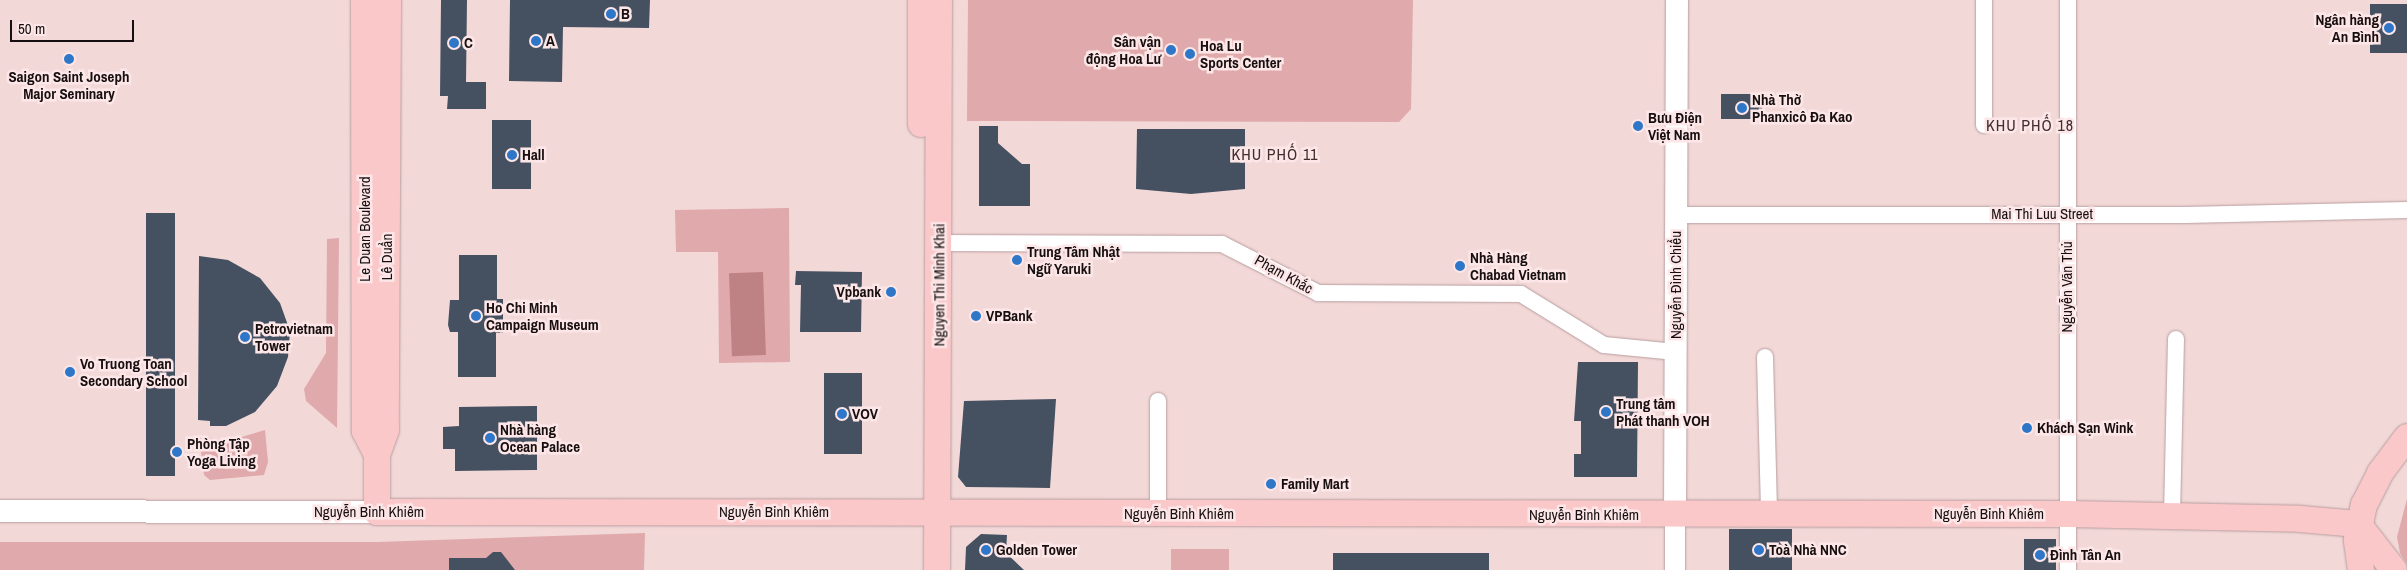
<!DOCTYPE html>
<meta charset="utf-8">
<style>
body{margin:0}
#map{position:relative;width:2407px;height:570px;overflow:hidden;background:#f3d8d8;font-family:"Archivo Narrow",sans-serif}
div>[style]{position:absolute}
.green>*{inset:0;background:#e0a9ab;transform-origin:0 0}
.water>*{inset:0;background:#be8285;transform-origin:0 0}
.building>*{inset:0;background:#455161;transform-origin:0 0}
.roads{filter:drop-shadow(0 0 1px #b89e9f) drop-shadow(0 0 1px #b89e9f)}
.minor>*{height:16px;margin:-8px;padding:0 8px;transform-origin:8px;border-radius:8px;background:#fff}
.tertiary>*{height:20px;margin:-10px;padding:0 10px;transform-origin:10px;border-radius:10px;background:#fff}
.secondary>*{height:22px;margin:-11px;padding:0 11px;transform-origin:11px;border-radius:11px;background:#fff}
.primary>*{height:26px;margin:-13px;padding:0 13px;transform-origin:13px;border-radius:13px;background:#fbc8ca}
.dots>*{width:14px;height:14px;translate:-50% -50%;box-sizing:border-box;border:2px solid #fce6e7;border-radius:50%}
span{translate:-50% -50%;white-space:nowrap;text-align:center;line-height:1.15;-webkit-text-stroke:5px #fce6e7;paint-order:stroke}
.poi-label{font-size:15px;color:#170f0f;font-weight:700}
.left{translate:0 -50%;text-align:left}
.right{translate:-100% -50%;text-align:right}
.street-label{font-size:15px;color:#170f0f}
.neighbourhood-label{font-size:16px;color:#422e2e;letter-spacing:1px}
.scale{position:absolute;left:10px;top:20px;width:124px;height:22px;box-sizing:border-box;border:2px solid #170f0f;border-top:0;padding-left:6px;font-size:15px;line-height:18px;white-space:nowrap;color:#170f0f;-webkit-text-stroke:4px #fce6e7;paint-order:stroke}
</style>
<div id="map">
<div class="green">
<div style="clip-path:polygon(968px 0,1413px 0,1411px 109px,1399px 122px,967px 121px)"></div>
<div style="clip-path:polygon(789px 208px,790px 362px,719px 363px,718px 252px,676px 252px,675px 210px)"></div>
<div style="clip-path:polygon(339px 238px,337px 428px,306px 401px,304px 389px,326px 353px,327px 239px)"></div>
<div style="clip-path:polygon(265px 430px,268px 462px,264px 475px,210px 480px,204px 475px,199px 436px,228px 441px)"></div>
<div style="clip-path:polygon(2407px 499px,2407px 564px,2400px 553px,2397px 537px)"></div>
<div style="clip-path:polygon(645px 533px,644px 570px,0 570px,0 542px,377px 542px)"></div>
<div style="left:1171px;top:549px;width:58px;height:21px"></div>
</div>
<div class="water">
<div style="left:763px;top:272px;width:83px;height:34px;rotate:88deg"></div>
</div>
<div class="building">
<div style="clip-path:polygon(441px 0,467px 0,466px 82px,486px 82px,486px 109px,447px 109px,448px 96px,440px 96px)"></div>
<div style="clip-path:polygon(510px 0,650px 0,649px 28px,563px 27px,562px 82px,509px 81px)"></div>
<div style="left:2370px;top:4px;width:37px;height:49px"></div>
<div style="left:1762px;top:94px;width:25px;height:41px;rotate:90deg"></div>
<div style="left:492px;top:120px;width:39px;height:69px"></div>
<div style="clip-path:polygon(979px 126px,998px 126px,998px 143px,1022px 164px,1030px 164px,1030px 206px,979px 206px)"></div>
<div style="clip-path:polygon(1137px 129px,1245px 129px,1245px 189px,1191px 194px,1136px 189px)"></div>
<div style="left:146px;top:213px;width:29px;height:263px"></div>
<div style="clip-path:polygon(459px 255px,497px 255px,497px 299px,503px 299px,503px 333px,496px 333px,496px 377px,458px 377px,458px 332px,450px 332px,448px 325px,450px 300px,459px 300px)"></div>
<div style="clip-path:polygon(199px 256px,228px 260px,260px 278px,280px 303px,290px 331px,288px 357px,277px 386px,255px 412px,226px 426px,210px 426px,210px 421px,198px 420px)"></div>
<div style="clip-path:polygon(796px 271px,862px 272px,861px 332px,800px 332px,801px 285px,795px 285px)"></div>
<div style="clip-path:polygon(1578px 362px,1638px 362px,1637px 477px,1574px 477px,1574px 454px,1581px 454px,1581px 421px,1574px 421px)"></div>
<div style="left:824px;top:373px;width:38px;height:81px"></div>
<div style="clip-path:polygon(1056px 399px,1050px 488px,966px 487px,958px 477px,964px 401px)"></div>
<div style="clip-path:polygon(537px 406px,537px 470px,455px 471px,455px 449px,443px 449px,443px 427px,459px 426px,459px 407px)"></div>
<div style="left:1729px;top:529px;width:63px;height:41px"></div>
<div style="clip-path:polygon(981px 534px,1007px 535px,1006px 553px,1024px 570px,965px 570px,966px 547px)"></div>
<div style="left:2024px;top:539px;width:32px;height:31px"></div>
<div style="clip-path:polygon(493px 552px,501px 552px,515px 570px,449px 570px,449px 558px,486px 558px)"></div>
<div style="left:1333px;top:553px;width:156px;height:17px"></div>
</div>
<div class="roads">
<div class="minor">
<div style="left:1984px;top:0;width:125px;rotate:90deg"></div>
<div style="left:1676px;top:215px;width:509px"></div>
<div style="left:2185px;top:215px;width:222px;rotate:-1.3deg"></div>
<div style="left:939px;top:243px;width:283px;rotate:0.2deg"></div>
<div style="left:1222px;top:244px;width:108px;rotate:27deg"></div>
<div style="left:1318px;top:293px;width:203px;rotate:0.3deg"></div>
<div style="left:1521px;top:294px;width:97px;rotate:31.6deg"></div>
<div style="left:1604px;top:345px;width:72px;rotate:5.6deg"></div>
<div style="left:1765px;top:357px;width:158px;rotate:88.5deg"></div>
<div style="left:1158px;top:401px;width:113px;rotate:90deg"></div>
<div style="left:2172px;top:515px;width:176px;rotate:-88.7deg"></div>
<div style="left:2068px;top:570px;width:570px;rotate:-90deg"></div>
</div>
<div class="tertiary">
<div style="left:1675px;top:570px;width:54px;rotate:-90deg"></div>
</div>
<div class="secondary">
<div style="left:0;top:511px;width:377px;rotate:0.2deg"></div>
<div style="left:1675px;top:516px;width:516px;rotate:-89.78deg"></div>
</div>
<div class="primary">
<div style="left:364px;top:0;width:431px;rotate:89.9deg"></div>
<div style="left:365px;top:431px;width:27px;rotate:63deg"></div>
<div style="left:388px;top:0;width:430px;rotate:90.3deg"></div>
<div style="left:386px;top:430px;width:27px;rotate:110deg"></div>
<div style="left:377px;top:455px;width:57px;rotate:90deg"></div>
<div style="left:377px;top:512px;width:1691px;rotate:0.07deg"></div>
<div style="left:2068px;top:514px;width:232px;rotate:1.2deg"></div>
<div style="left:2300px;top:519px;width:58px;rotate:4.9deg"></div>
<div style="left:921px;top:0;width:124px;rotate:90deg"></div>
<div style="left:2358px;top:524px;width:58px;rotate:52deg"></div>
<div style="left:937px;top:570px;width:570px;rotate:-89.8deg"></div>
<div style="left:2361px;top:570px;width:30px;rotate:-98deg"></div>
<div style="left:2357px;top:540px;width:36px;rotate:-79deg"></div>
<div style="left:2364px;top:505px;width:36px;rotate:-63deg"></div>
<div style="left:2380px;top:473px;width:45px;rotate:-53.1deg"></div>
</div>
</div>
<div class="dots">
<div style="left:611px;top:14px;background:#2e76c7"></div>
<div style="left:2389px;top:28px;background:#2e76c7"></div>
<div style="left:536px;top:41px;background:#2e76c7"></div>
<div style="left:454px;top:43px;background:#2e76c7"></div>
<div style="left:1171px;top:50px;background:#2e76c7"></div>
<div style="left:1190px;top:54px;background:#2e76c7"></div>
<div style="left:69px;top:59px;background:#2e76c7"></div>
<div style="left:1742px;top:108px;background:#2e76c7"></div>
<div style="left:1638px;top:126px;background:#2e76c7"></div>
<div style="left:512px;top:155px;background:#2e76c7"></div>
<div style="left:1017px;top:260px;background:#2e76c7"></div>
<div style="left:1460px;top:266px;background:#2e76c7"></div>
<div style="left:891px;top:292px;background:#2e76c7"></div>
<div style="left:476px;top:316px;background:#2e76c7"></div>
<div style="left:976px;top:316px;background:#2e76c7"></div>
<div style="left:245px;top:337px;background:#2e76c7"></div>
<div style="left:70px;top:372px;background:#2e76c7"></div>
<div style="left:1606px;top:412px;background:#2e76c7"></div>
<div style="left:842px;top:414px;background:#2e76c7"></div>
<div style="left:2027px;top:428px;background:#2e76c7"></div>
<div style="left:490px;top:438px;background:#2e76c7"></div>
<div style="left:177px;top:452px;background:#2e76c7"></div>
<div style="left:1271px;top:484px;background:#2e76c7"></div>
<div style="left:986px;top:550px;background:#2e76c7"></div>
<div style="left:1759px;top:550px;background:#2e76c7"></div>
<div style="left:2040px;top:555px;background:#2e76c7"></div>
</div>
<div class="poi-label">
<span class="left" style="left:621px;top:14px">B</span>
<span class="right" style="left:2379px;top:28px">Ngân hàng<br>An Bình</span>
<span class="left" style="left:546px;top:41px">A</span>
<span class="right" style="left:1161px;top:50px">Sân vận<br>động Hoa Lư</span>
<span class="left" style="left:464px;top:43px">C</span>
<span class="left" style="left:1200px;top:54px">Hoa Lu<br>Sports Center</span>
<span style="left:69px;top:85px">Saigon Saint Joseph<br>Major Seminary</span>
<span class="left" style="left:1752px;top:108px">Nhà Thờ<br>Phanxicô Đa Kao</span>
<span class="left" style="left:1648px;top:126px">Bưu Điện<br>Việt Nam</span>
<span class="left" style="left:522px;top:155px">Hall</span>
<span class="left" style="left:1027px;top:260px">Trung Tâm Nhật<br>Ngữ Yaruki</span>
<span class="left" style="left:1470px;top:266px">Nhà Hàng<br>Chabad Vietnam</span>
<span class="right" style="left:881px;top:292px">Vpbank</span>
<span class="left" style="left:486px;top:316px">Ho Chi Minh<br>Campaign Museum</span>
<span class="left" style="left:986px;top:316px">VPBank</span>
<span class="left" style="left:255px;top:337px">Petrovietnam<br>Tower</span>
<span class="left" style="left:80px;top:372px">Vo Truong Toan<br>Secondary School</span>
<span class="left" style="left:1616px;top:412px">Trung tâm<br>Phát thanh VOH</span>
<span class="left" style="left:852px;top:414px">VOV</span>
<span class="left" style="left:2037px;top:428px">Khách Sạn Wink</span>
<span class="left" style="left:500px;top:438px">Nhà hàng<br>Ocean Palace</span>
<span class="left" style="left:187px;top:452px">Phòng Tập<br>Yoga Living</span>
<span class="left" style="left:1281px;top:484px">Family Mart</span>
<span class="left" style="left:996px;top:550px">Golden Tower</span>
<span class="left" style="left:1769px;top:550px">Toà Nhà NNC</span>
<span class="left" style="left:2050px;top:555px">Đình Tân An</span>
</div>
<div class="street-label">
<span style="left:2042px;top:214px">Mai Thi Luu Street</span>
<span style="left:365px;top:229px;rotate:-90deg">Le Duan Boulevard</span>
<span style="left:387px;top:257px;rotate:-90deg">Lê Duẩn</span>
<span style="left:1284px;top:274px;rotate:29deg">Phạm Khắc</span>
<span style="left:939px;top:285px;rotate:-90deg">Nguyen Thi Minh Khai</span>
<span style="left:1676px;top:285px;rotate:-90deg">Nguyễn Đình Chiểu</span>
<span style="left:2067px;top:287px;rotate:-90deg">Nguyễn Văn Thủ</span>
<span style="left:369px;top:512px">Nguyễn Bỉnh Khiêm</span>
<span style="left:774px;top:512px">Nguyễn Bỉnh Khiêm</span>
<span style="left:1179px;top:514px">Nguyễn Bỉnh Khiêm</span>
<span style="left:1989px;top:514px">Nguyễn Bỉnh Khiêm</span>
<span style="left:1584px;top:515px">Nguyễn Bỉnh Khiêm</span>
</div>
<div class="neighbourhood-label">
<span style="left:2030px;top:125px">KHU PHỐ 18</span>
<span style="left:1275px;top:154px">KHU PHỐ 11</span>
</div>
<div class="scale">50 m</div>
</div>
